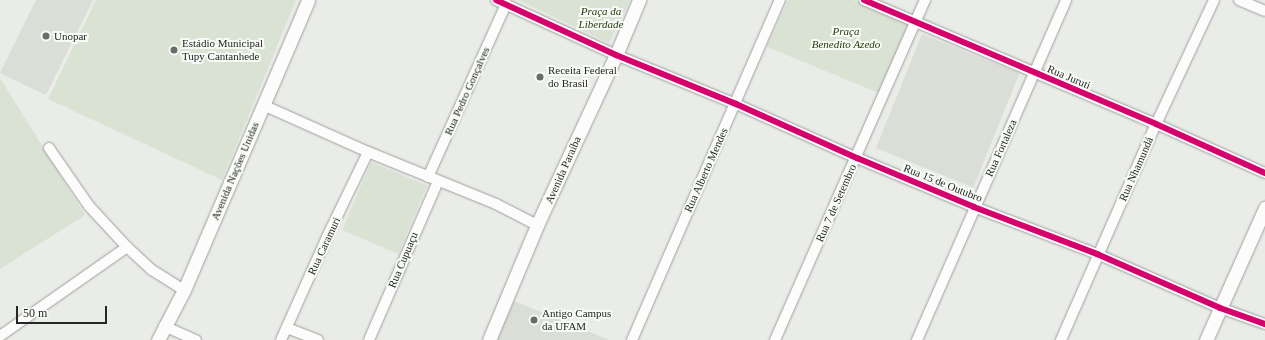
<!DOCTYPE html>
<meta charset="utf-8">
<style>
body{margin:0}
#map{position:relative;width:1265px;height:340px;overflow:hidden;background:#eaece8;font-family:"Times New Roman",serif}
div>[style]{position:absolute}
.built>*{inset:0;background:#daded7;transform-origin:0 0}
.green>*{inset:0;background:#dae2d4;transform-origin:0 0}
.roads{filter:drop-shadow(0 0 1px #9fa09e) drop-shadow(0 0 1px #9fa09e)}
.minor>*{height:10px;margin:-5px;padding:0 5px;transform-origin:5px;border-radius:5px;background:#fcfcfc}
.tertiary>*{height:13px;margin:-6.5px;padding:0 6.5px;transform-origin:6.5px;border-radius:6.5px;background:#fcfcfc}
.cycleway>*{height:6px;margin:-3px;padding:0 3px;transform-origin:3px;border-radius:3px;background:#d6006c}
.dots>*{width:11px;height:11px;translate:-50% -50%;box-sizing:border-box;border:2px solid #f7faf5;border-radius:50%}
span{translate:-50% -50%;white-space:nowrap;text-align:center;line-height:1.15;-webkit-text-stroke:4px #f7faf5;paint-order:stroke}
.park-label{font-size:11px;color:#1d3502;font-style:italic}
.poi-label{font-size:11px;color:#252725}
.left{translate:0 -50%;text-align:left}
.street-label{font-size:11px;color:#252725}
.scale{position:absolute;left:16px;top:306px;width:91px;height:18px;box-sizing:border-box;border:2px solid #252725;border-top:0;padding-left:5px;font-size:12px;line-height:14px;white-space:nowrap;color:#252725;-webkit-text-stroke:3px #f7faf5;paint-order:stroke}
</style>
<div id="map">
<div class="built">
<div style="clip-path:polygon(36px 0,93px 0,46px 95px,0 73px)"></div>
<div style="left:922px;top:34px;width:105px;height:123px;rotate:22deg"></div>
<div style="clip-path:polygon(514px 301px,609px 340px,497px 340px)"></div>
</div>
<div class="green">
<div style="clip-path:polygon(96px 0,296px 0,222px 180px,48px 99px)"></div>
<div style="clip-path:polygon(518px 0,630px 0,609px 43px)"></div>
<div style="clip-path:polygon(788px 0,853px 0,910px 24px,879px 93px,767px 47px)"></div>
<div style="clip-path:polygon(0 78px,85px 215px,0 269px)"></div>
<div style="left:371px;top:162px;width:61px;height:74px;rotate:23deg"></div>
</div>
<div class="roads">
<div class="minor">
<div style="left:496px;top:0;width:132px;rotate:24.6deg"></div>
<div style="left:616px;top:55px;width:130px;rotate:22.2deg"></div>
<div style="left:736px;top:104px;width:133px;rotate:24.1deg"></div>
<div style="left:857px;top:158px;width:127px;rotate:22.7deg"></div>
<div style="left:974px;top:207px;width:132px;rotate:20.9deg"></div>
<div style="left:1097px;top:254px;width:134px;rotate:23.7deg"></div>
<div style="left:1220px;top:308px;width:48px;rotate:19.6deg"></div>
<div style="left:864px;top:0;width:317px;rotate:23deg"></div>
<div style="left:1156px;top:124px;width:120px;rotate:24.2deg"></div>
<div style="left:1239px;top:0;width:28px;rotate:23deg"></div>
<div style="left:263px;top:105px;width:115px;rotate:24.1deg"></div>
<div style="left:368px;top:152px;width:138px;rotate:22.1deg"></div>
<div style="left:496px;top:204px;width:46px;rotate:27.1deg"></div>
<div style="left:49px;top:148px;width:70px;rotate:55.4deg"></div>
<div style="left:89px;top:206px;width:56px;rotate:47.2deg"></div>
<div style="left:127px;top:247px;width:34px;rotate:43deg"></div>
<div style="left:152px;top:270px;width:38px;rotate:32deg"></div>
<div style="left:428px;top:177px;width:190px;rotate:-65.7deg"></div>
<div style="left:164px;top:326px;width:35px;rotate:24deg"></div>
<div style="left:287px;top:328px;width:33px;rotate:21deg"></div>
<div style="left:0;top:336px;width:155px;rotate:-35deg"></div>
<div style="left:281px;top:340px;width:113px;rotate:-65.9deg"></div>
<div style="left:327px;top:237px;width:94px;rotate:-64.2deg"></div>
<div style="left:369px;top:340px;width:173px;rotate:-66.5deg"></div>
<div style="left:632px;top:340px;width:371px;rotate:-66.5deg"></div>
<div style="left:775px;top:340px;width:372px;rotate:-66.2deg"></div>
<div style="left:917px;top:340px;width:371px;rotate:-66.3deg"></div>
<div style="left:1061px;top:340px;width:236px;rotate:-66.3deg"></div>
<div style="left:1156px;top:124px;width:137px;rotate:-64.9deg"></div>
</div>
<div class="tertiary">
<div style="left:158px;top:340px;width:56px;rotate:-62.5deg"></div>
<div style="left:184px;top:290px;width:315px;rotate:-66.8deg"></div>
<div style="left:489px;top:340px;width:125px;rotate:-67.3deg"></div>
<div style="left:537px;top:225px;width:187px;rotate:-65.1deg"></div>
<div style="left:616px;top:55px;width:60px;rotate:-67.3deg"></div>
<div style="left:1206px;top:340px;width:145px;rotate:-65.9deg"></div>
</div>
</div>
<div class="cycleway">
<div style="left:496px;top:0;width:132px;rotate:24.6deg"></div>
<div style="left:616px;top:55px;width:130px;rotate:22.2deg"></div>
<div style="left:736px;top:104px;width:133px;rotate:24.1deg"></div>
<div style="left:857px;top:158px;width:127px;rotate:22.7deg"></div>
<div style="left:974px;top:207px;width:132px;rotate:20.9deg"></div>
<div style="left:1097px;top:254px;width:134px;rotate:23.7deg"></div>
<div style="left:1220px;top:308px;width:48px;rotate:19.6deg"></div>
<div style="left:864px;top:0;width:317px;rotate:23deg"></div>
<div style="left:1156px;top:124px;width:120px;rotate:24.2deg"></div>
</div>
<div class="dots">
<div style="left:46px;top:36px;background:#6a6c69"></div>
<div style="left:174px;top:50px;background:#6a6c69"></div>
<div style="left:540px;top:77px;background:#6a6c69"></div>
<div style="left:534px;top:320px;background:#6a6c69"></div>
</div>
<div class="park-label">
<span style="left:601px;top:18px">Praça da<br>Liberdade</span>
<span style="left:846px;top:38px">Praça<br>Benedito Azedo</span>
</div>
<div class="poi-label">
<span class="left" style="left:54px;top:36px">Unopar</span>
<span class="left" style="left:182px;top:50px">Estádio Municipal<br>Tupy Cantanhede</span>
<span class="left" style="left:548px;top:77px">Receita Federal<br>do Brasil</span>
<span class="left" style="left:542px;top:320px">Antigo Campus<br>da UFAM</span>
</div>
<div class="street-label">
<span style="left:1069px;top:77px;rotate:23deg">Rua Juruti</span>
<span style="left:467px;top:91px;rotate:-66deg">Rua Pedro Gonçalves</span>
<span style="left:1001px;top:148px;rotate:-66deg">Rua Fortaleza</span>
<span style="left:1136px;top:169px;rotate:-66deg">Rua Nhamundá</span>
<span style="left:563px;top:170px;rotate:-66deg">Avenida Paraíba</span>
<span style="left:706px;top:170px;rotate:-66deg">Rua Alberto Mendes</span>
<span style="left:235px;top:171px;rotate:-67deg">Avenida Nações Unidas</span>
<span style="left:943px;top:183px;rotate:22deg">Rua 15 de Outubro</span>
<span style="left:836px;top:203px;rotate:-66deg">Rua 7 de Setembro</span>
<span style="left:324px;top:246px;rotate:-65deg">Rua Caramuri</span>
<span style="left:403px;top:260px;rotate:-67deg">Rua Cupuaçu</span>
</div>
<div class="scale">50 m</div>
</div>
